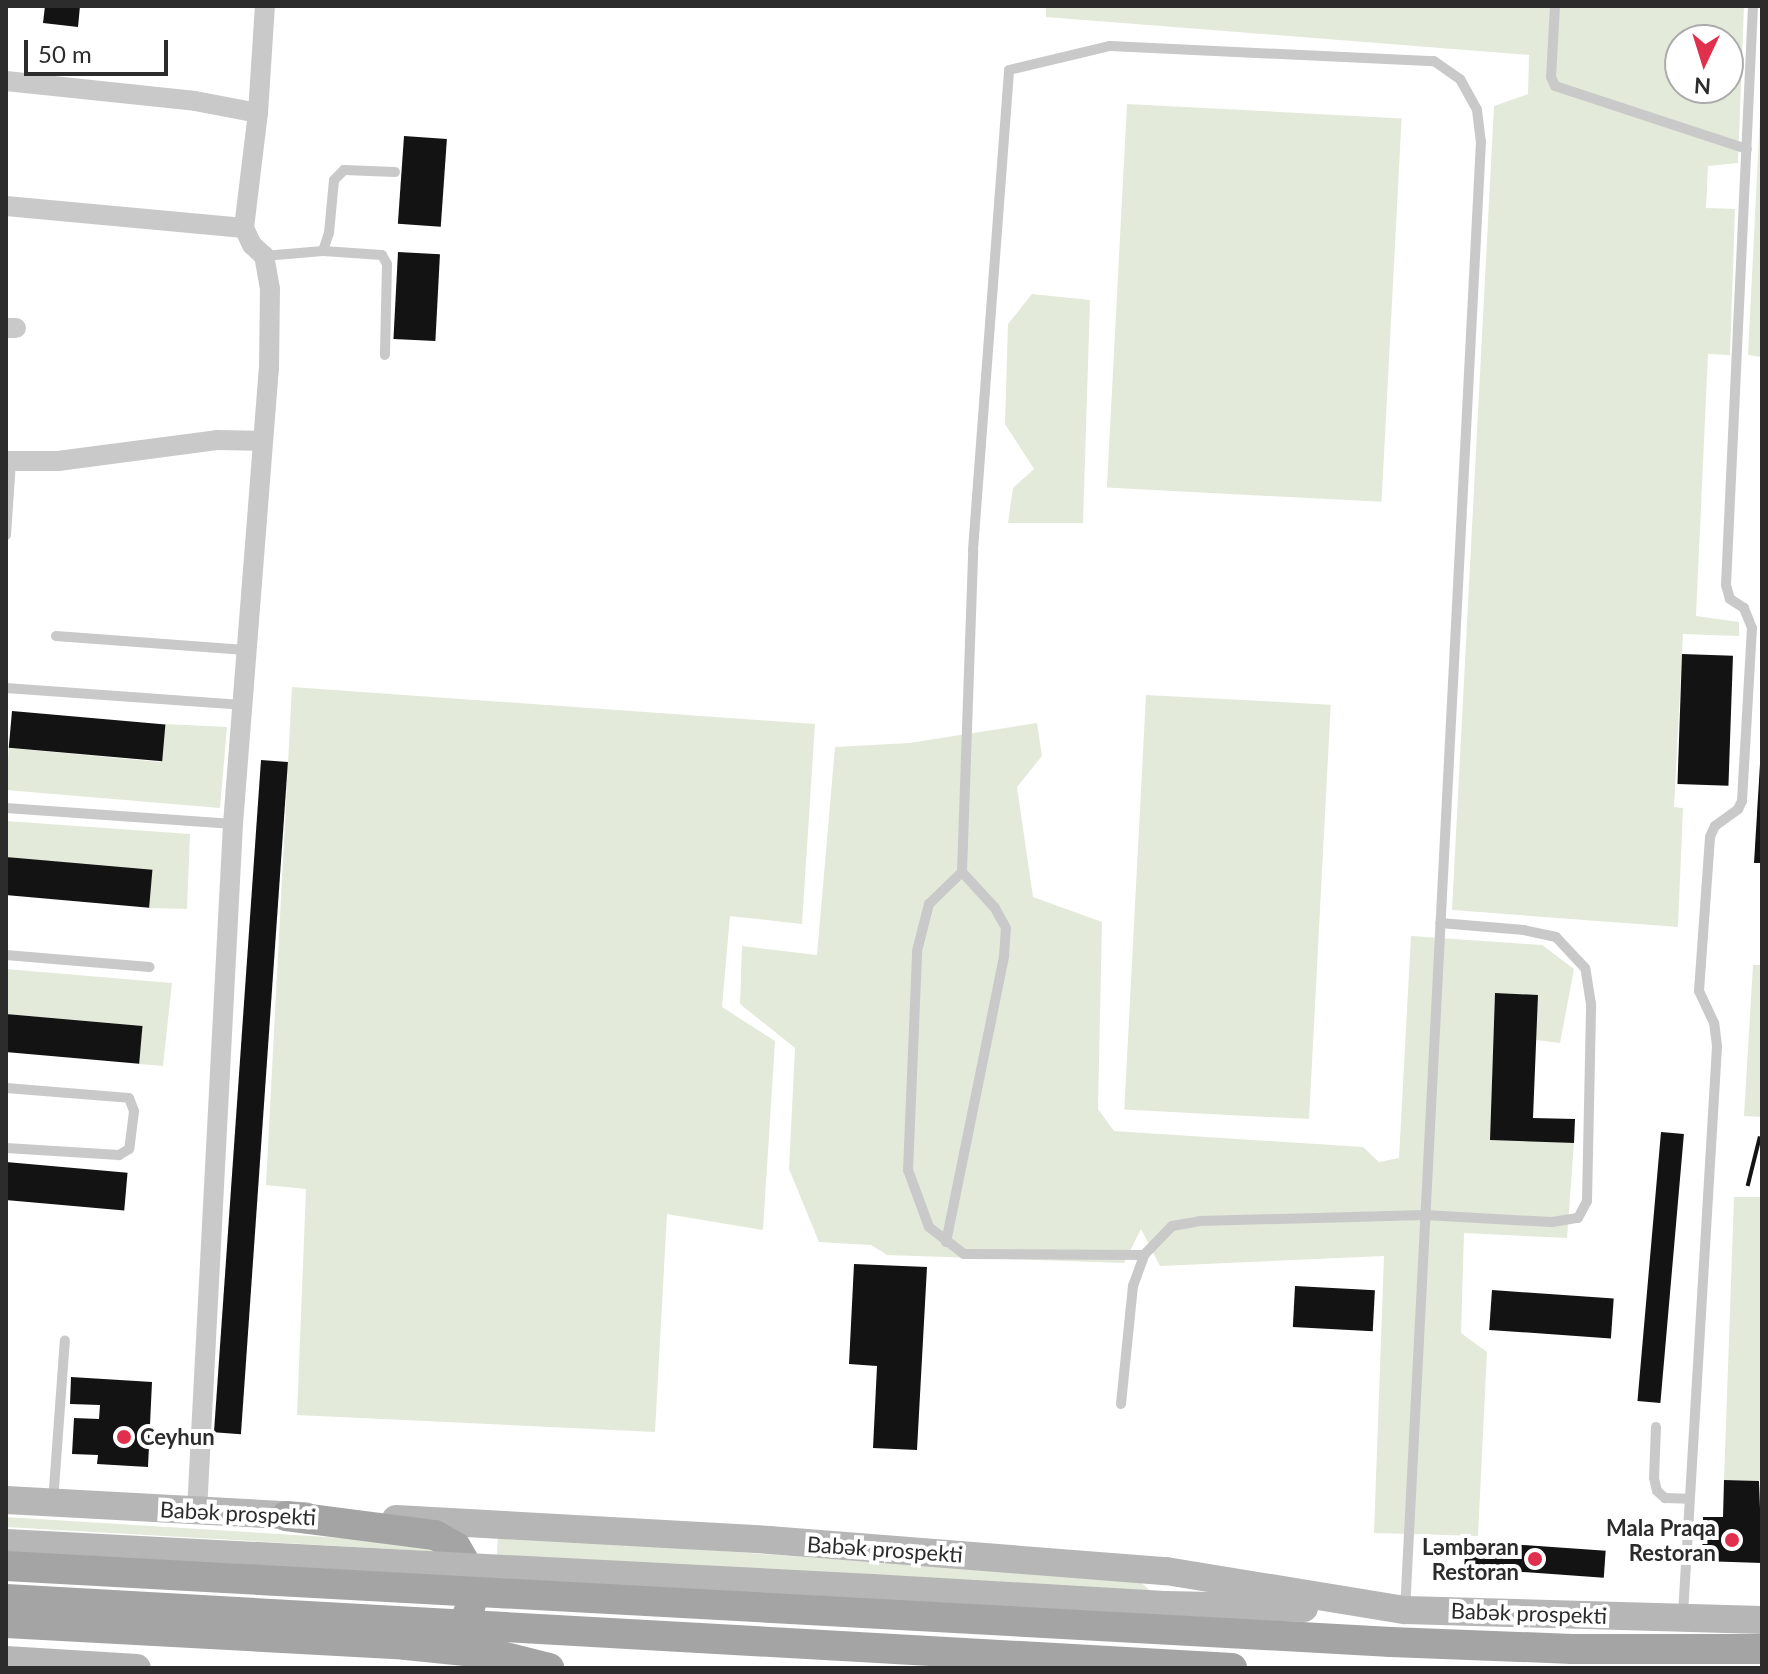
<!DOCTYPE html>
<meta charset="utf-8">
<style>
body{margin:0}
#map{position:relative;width:1768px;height:1674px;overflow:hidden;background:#fff;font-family:Lato,sans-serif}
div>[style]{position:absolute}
.green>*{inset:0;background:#e4ead9;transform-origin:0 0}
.building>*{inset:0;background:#131313;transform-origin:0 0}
.lane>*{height:10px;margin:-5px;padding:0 5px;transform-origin:5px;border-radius:5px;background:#c9c9c9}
.street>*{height:20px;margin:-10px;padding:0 10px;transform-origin:10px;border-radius:10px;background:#c9c9c9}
.secondary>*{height:28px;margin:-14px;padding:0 14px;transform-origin:14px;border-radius:14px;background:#b6b6b6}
.primary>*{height:30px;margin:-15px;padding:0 15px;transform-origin:15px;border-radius:15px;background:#a4a4a4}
.secondary-bridge>*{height:28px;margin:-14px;padding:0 14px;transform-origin:14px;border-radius:14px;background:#b6b6b6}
.primary-bridge>*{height:30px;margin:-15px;padding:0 15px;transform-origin:15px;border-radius:15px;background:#a4a4a4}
.dots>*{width:22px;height:22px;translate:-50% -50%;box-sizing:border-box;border:4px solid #fff;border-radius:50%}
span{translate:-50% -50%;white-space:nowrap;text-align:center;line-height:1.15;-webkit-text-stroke:8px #fff;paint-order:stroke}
.poi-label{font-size:22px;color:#2c2c2c;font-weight:700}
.left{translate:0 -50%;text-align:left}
.right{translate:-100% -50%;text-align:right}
.street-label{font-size:22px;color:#2c2c2c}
.frame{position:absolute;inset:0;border:8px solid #2c2c2c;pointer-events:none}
.north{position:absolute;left:1664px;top:24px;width:80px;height:80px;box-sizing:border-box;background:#fff;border:2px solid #ababab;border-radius:50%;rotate:184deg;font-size:22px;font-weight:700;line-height:32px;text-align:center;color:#2c2c2c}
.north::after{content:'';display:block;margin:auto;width:28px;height:36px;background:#e1304e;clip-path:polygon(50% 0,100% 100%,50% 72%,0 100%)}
.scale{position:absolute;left:24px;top:40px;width:144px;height:36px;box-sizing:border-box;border:4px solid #2c2c2c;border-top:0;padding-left:10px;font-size:24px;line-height:28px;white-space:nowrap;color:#2c2c2c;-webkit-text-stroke:6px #fff;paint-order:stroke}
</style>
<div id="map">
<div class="green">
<div style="clip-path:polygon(evenodd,1046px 6px,1744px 6px,1738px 163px,1708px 166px,1706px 208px,1735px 209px,1730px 355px,1708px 354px,1696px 616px,1739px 622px,1739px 636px,1683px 634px,1674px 807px,1683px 808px,1678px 927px,1452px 910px,1494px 106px,1528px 94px,1529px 55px,1046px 17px,1046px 6px,1680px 40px,1728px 40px,1728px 88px,1680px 88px,1680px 40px)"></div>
<div style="clip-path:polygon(1762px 76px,1762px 357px,1748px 355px)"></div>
<div style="left:1127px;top:104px;width:275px;height:384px;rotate:3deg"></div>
<div style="clip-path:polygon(1032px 294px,1090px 300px,1083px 523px,1008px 523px,1013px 488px,1034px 469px,1005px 424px,1008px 324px)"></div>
<div style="clip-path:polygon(292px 687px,815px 724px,802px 924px,730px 916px,722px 1007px,775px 1041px,763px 1230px,667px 1214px,655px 1432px,297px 1415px,306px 1189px,266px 1185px)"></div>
<div style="left:1146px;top:695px;width:185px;height:415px;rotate:3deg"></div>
<div style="clip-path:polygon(1037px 723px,1042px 756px,1017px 787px,1033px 897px,1102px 922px,1098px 1109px,1114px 1131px,1363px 1147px,1379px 1162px,1399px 1158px,1411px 936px,1542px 945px,1574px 969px,1560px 1043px,1536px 1040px,1537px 995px,1495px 993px,1490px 1139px,1574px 1143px,1567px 1238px,1464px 1233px,1461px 1333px,1487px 1352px,1478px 1536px,1374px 1533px,1384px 1256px,1160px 1266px,1141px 1229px,1124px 1263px,887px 1255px,871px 1245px,819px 1242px,789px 1169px,795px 1048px,740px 1004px,742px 946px,817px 955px,835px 747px,909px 743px)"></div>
<div style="clip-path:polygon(165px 724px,227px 727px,220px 808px,6px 790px,9px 748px,161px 762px)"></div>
<div style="clip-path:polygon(6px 821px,190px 834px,187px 909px,149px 908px,152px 871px,6px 857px)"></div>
<div style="clip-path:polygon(1753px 965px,1762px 965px,1762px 1117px,1744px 1116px)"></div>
<div style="clip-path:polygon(6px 969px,172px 983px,163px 1066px,139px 1064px,142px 1026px,6px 1014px)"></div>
<div style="clip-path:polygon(1734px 1197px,1762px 1197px,1762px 1475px,1759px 1481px,1724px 1480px)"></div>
<div style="clip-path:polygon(6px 1517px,441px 1544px,444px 1552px,6px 1527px)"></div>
<div style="clip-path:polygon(498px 1535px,1139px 1581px,1151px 1591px,497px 1555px)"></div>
</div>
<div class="building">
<div style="clip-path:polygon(45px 6px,80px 6px,78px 27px,43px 23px)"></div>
<div style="left:404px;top:136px;width:43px;height:88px;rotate:4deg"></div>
<div style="left:398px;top:252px;width:42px;height:87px;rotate:3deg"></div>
<div style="left:1682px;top:654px;width:51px;height:130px;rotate:2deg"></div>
<div style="left:12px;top:711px;width:154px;height:37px;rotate:5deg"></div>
<div style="left:261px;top:760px;width:27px;height:674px;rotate:4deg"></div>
<div style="clip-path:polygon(1760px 764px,1762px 764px,1762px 863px,1754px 863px)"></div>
<div style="left:6px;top:857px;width:147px;height:38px;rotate:5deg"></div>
<div style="clip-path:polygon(1495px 993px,1538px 995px,1533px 1118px,1575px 1119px,1574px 1143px,1490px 1140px)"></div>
<div style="left:6px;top:1014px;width:137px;height:38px;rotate:5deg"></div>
<div style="left:1661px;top:1132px;width:23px;height:270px;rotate:5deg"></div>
<div style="left:1758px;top:1136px;width:4px;height:51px;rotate:14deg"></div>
<div style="left:6px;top:1162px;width:122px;height:38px;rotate:5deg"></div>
<div style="clip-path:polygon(854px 1264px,927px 1267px,917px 1450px,873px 1448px,877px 1366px,849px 1364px)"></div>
<div style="left:1295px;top:1286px;width:80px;height:41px;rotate:3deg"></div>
<div style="left:1492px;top:1290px;width:122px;height:40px;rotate:4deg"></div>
<div style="clip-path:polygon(71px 1377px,152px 1382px,148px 1467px,97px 1464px,98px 1455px,72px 1454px,74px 1418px,99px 1419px,100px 1405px,70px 1404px)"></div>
<div style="clip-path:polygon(1724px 1480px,1759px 1481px,1762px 1563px,1702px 1561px,1703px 1517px,1723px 1517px)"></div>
<div style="left:1466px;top:1541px;width:140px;height:27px;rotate:4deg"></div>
</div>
<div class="lane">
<div style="left:1555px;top:6px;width:71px;rotate:93.2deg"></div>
<div style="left:1551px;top:77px;width:10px;rotate:66deg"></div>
<div style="left:1555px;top:86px;width:202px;rotate:18.2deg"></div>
<div style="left:323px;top:251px;width:59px;rotate:3.9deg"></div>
<div style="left:382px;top:255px;width:10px;rotate:61deg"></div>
<div style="left:387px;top:264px;width:91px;rotate:91.3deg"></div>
<div style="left:264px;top:256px;width:59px;rotate:-4.8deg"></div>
<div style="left:323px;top:251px;width:19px;rotate:-72deg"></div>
<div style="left:329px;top:233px;width:53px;rotate:-84.6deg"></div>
<div style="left:334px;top:180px;width:14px;rotate:-45deg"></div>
<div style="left:344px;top:170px;width:51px;rotate:2.2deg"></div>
<div style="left:6px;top:535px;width:73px;rotate:-86.1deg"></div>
<div style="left:56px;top:636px;width:190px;rotate:4.2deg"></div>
<div style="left:6px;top:688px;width:236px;rotate:4.1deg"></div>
<div style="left:6px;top:808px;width:228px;rotate:4deg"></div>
<div style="left:6px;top:955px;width:144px;rotate:4.8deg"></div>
<div style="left:6px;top:1088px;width:123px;rotate:4.6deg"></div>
<div style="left:129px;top:1098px;width:14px;rotate:69deg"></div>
<div style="left:134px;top:1111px;width:38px;rotate:97deg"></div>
<div style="left:129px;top:1149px;width:12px;rotate:149deg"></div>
<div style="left:119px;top:1155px;width:113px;rotate:-176.5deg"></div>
<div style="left:946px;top:1242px;width:292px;rotate:-78.5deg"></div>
<div style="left:1004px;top:956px;width:28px;rotate:-86deg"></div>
<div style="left:1006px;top:928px;width:23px;rotate:-119deg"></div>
<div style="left:995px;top:908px;width:49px;rotate:-132.5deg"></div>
<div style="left:1144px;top:1255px;width:180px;rotate:-179.7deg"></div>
<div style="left:964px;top:1254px;width:44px;rotate:-142.4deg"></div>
<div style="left:929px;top:1227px;width:61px;rotate:-110.2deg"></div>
<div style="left:908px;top:1170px;width:219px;rotate:-87.6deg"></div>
<div style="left:917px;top:951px;width:49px;rotate:-75.7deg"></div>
<div style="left:929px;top:904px;width:46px;rotate:-44.1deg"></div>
<div style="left:962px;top:872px;width:322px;rotate:-88deg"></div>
<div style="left:973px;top:550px;width:481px;rotate:-85.7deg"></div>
<div style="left:1009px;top:70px;width:104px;rotate:-13.4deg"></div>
<div style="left:1110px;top:46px;width:324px;rotate:2.7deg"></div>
<div style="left:1434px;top:61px;width:32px;rotate:35deg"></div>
<div style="left:1460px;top:79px;width:35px;rotate:61deg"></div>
<div style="left:1477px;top:110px;width:31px;rotate:83deg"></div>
<div style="left:1481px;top:141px;width:1470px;rotate:92.96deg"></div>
<div style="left:1121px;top:1404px;width:119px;rotate:-84.2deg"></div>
<div style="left:1133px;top:1286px;width:33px;rotate:-70deg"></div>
<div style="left:1144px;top:1255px;width:40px;rotate:-46deg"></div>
<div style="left:1172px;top:1226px;width:27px;rotate:-10deg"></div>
<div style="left:1199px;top:1221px;width:226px;rotate:-1.5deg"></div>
<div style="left:1425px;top:1215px;width:127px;rotate:3.2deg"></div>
<div style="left:1552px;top:1222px;width:26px;rotate:-9deg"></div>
<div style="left:1578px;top:1218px;width:19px;rotate:-62deg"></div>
<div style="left:1587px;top:1201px;width:197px;rotate:-88.8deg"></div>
<div style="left:1591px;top:1004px;width:36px;rotate:-99deg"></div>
<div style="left:1585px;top:968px;width:42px;rotate:-133.1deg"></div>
<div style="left:1556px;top:937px;width:33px;rotate:-168deg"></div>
<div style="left:1524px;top:930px;width:84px;rotate:-175.2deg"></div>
<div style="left:1656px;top:1427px;width:51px;rotate:92.2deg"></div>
<div style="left:1654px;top:1478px;width:13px;rotate:77deg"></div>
<div style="left:1657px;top:1491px;width:11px;rotate:41deg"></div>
<div style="left:1665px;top:1498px;width:24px;rotate:2deg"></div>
<div style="left:53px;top:1502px;width:162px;rotate:-85.8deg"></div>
<div style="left:1683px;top:1614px;width:569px;rotate:-86.57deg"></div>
<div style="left:1717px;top:1046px;width:23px;rotate:-97deg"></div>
<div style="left:1714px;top:1023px;width:35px;rotate:-115deg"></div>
<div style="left:1699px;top:991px;width:154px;rotate:-85.9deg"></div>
<div style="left:1710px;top:837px;width:12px;rotate:-66deg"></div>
<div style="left:1715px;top:826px;width:29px;rotate:-36deg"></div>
<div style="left:1738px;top:809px;width:9px;rotate:-63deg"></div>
<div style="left:1742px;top:801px;width:173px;rotate:-86.7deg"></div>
<div style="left:1752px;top:628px;width:22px;rotate:-112deg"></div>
<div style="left:1744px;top:608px;width:17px;rotate:-147deg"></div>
<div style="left:1730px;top:599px;width:15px;rotate:-106deg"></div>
<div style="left:1726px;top:585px;width:580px;rotate:-87.33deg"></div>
</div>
<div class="street">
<div style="left:6px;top:81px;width:190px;rotate:6deg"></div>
<div style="left:195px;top:101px;width:64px;rotate:10.8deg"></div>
<div style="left:6px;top:206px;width:239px;rotate:5.3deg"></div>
<div style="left:6px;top:328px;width:10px"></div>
<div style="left:6px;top:461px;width:52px"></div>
<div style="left:58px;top:461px;width:160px;rotate:-7.5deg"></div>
<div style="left:217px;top:440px;width:46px;rotate:1.2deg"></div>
<div style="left:197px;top:1511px;width:688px;rotate:-87deg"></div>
<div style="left:233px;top:824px;width:456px;rotate:-85.5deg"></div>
<div style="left:269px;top:369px;width:80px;rotate:-89.3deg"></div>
<div style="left:270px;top:289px;width:34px;rotate:-100deg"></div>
<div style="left:264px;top:256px;width:16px;rotate:-137deg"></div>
<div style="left:252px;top:245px;width:19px;rotate:-115deg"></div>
<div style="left:244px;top:228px;width:116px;rotate:-83.1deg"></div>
<div style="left:258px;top:113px;width:107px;rotate:-86.3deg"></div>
</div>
<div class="secondary">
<div style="left:6px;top:1500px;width:300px;rotate:3.1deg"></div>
<div style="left:396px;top:1519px;width:374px;rotate:3.2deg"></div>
<div style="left:769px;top:1540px;width:398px;rotate:4.5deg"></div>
<div style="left:1166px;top:1571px;width:242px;rotate:9.3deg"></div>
<div style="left:1405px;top:1610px;width:357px;rotate:1.6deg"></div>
<div style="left:872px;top:1588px;width:293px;rotate:3.3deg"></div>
<div style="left:1165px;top:1605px;width:139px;rotate:1.2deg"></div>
<div style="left:6px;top:1660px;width:131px;rotate:3.5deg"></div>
</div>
<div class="primary">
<div style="left:286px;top:1516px;width:150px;rotate:7.3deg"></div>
<div style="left:435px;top:1535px;width:24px;rotate:30deg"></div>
<div style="left:456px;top:1547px;width:34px;rotate:60deg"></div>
<div style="left:473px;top:1576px;width:22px;rotate:90deg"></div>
<div style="left:473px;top:1598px;width:20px;rotate:108deg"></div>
<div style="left:467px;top:1617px;width:31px;rotate:138deg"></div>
<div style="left:6px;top:1623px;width:401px;rotate:3.1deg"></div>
<div style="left:406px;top:1645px;width:87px;rotate:5.9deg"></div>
<div style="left:493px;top:1654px;width:58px;rotate:14deg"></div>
</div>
<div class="secondary-bridge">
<div style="left:6px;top:1543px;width:867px;rotate:2.97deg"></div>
</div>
<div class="primary-bridge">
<div style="left:6px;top:1566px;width:1387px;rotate:3.14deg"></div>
<div style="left:1391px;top:1642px;width:181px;rotate:2.2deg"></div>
<div style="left:1572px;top:1649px;width:190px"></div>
<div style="left:6px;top:1599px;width:1228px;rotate:3.22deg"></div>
</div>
<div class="dots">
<div style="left:124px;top:1437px;background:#e1304e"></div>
<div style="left:1732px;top:1540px;background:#e1304e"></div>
<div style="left:1535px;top:1559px;background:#e1304e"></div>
</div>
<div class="poi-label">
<span class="left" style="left:140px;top:1437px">Ceyhun</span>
<span class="right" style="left:1716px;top:1540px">Mala Praqa<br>Restoran</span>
<span class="right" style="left:1519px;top:1559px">Ləmbəran<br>Restoran</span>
</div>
<div class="street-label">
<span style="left:238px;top:1513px;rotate:3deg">Babək prospekti</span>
<span style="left:885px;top:1549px;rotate:4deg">Babək prospekti</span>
<span style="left:1529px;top:1613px;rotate:2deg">Babək prospekti</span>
</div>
<div class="frame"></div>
<div class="north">N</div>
<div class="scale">50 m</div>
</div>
